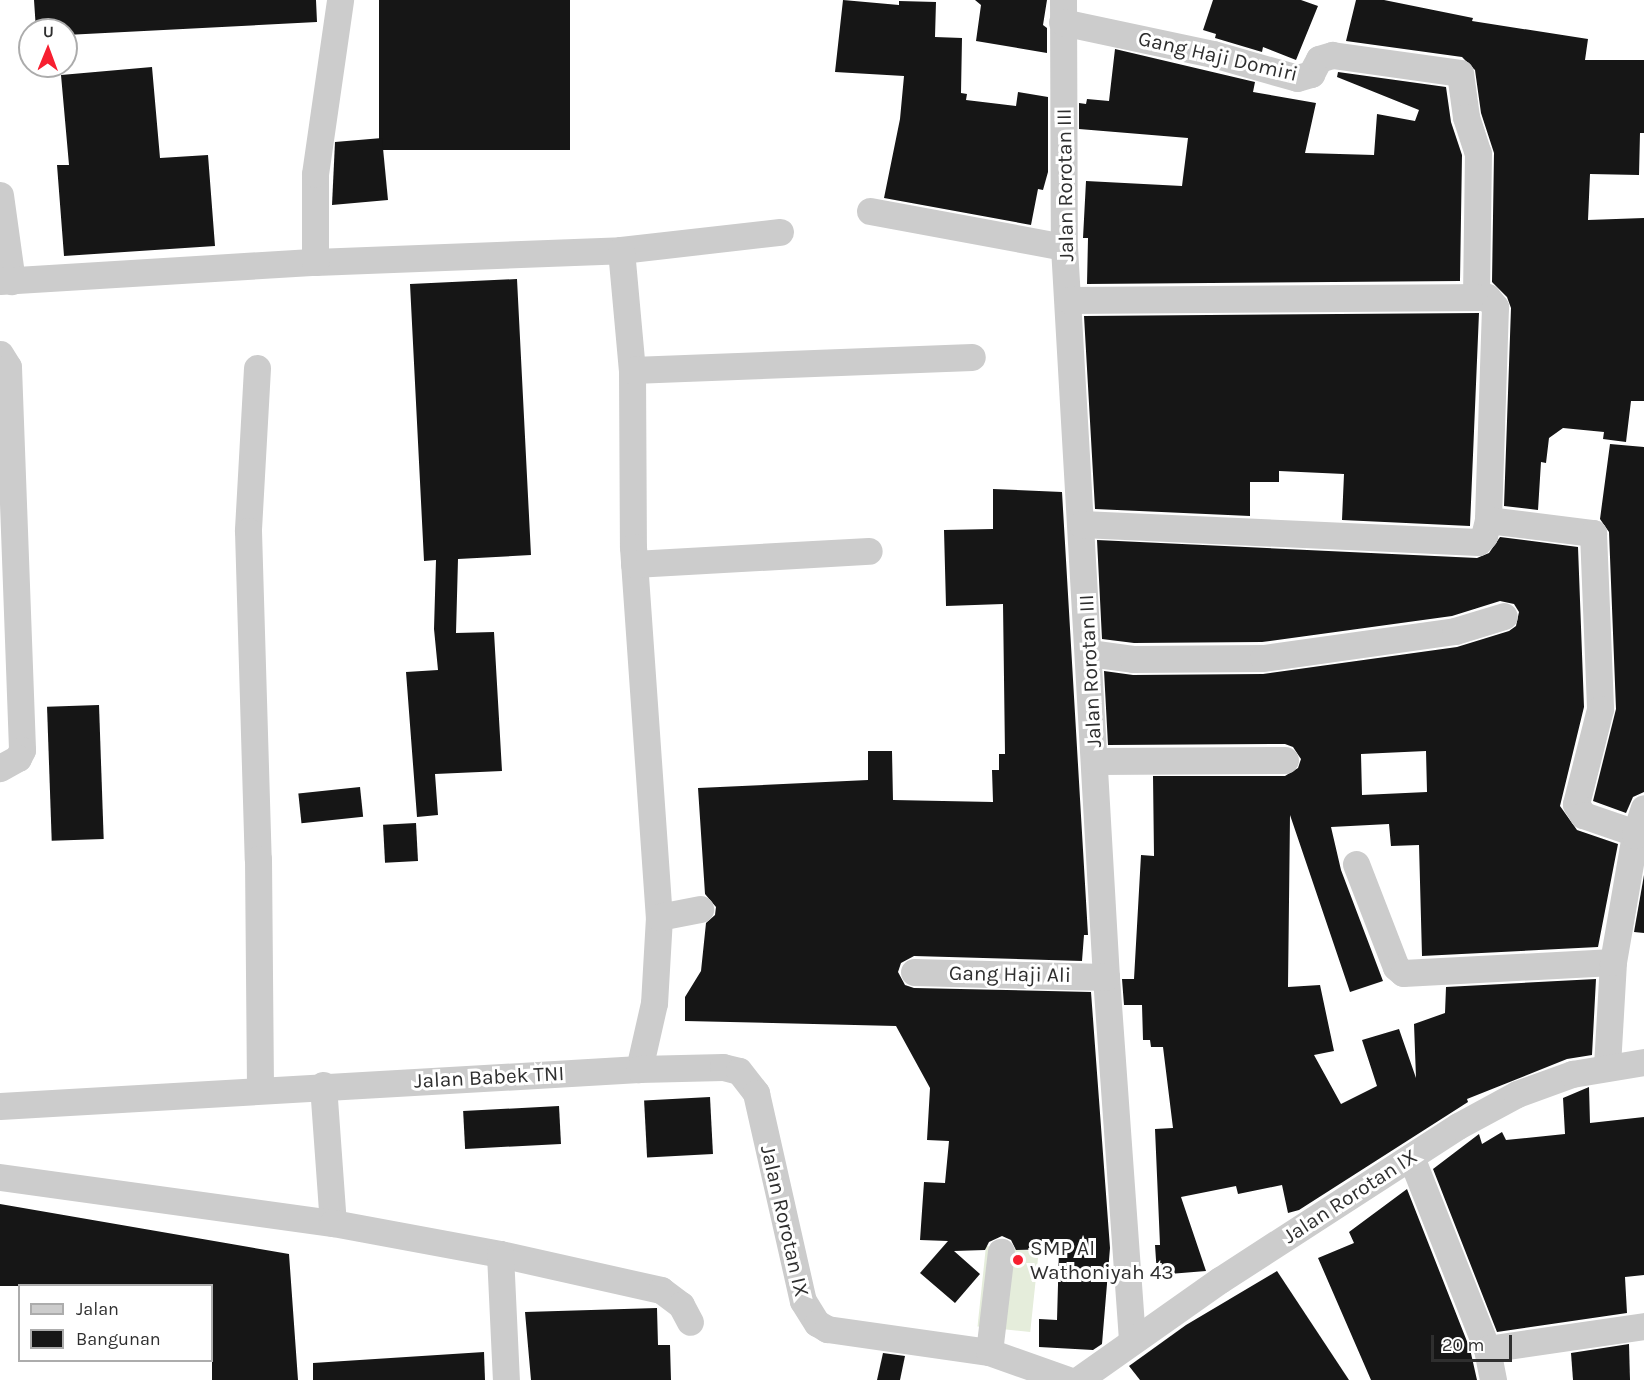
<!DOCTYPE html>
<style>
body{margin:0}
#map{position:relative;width:1644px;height:1380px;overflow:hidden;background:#fff;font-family:Karla,sans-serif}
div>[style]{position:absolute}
.green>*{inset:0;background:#e5eddb;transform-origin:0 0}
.building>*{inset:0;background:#161616;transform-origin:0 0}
.minor>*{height:27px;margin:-13.5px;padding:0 13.5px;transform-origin:13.5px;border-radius:13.5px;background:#ccc}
.dots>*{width:16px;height:16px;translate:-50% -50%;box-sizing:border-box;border:3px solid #fff;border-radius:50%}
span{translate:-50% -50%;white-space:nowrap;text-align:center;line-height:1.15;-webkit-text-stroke:6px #fff;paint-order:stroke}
.street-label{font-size:21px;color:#2f2f2f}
.poi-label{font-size:21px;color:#2f2f2f}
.left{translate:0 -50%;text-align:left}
.legend{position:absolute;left:18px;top:1284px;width:195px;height:78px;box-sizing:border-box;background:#fff;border:2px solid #acacac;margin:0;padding:8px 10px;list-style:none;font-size:18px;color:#2f2f2f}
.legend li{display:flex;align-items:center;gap:12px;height:30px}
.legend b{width:30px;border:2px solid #acacac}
.north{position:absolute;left:18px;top:18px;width:60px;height:60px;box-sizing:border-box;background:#fff;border:2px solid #acacac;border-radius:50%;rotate:1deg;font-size:16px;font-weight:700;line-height:24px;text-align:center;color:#2f2f2f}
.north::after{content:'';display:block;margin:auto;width:21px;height:27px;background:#f71f30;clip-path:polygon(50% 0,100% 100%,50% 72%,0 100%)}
.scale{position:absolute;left:1431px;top:1335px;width:81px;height:27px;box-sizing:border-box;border:3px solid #2f2f2f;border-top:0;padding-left:8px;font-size:18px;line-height:21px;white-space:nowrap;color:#2f2f2f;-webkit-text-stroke:4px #fff;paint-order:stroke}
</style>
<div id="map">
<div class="green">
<div style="left:986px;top:1246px;width:53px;height:81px;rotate:6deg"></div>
</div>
<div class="building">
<div style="clip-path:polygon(34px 0,316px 0,317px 22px,66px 35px,66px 30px,36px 30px)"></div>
<div style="left:379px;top:0;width:191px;height:150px"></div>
<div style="clip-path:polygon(843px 0,899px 5px,899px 1px,936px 2px,935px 37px,962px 38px,961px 93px,967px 94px,966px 100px,1016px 106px,1018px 92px,1048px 97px,1048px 172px,1043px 190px,1038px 189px,1031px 225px,884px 198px,900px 119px,904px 76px,835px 72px)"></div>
<div style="clip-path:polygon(975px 0,1047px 0,1043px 25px,1047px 28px,1047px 53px,976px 41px,981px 5px)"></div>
<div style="clip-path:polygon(1213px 0,1301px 0,1318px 6px,1296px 60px,1263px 47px,1262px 52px,1215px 38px,1216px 34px,1203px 30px)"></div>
<div style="clip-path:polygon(1356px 0,1384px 0,1473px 18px,1472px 21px,1588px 39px,1585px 60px,1644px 60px,1644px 133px,1640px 133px,1639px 175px,1590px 174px,1588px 220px,1644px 218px,1644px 401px,1631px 401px,1626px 442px,1603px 439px,1604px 432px,1563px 428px,1549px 438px,1546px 463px,1541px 462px,1538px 510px,1504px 506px,1511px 308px,1507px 297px,1492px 282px,1494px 153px,1481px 113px,1475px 70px,1462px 57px,1346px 41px)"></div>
<div style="clip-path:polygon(1115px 49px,1255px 82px,1253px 92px,1316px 103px,1305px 153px,1374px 155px,1377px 114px,1415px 121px,1419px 110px,1337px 77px,1338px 72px,1446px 87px,1451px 122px,1462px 155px,1460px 281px,1087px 284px,1088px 238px,1083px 238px,1086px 181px,1182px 186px,1188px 138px,1079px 129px,1079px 103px,1086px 104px,1087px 99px,1109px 101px)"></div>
<div style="clip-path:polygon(152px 67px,160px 158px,208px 155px,215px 246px,64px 256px,57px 165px,69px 165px,61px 75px)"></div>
<div style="clip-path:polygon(382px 138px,388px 200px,332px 205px,335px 142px)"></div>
<div style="clip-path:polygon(517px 279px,531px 555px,458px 559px,456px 633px,494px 632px,502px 771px,435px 774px,438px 815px,417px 817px,406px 672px,438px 670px,434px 629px,436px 560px,424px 561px,410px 284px)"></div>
<div style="clip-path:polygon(1479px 313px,1470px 526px,1342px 520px,1344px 474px,1279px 471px,1279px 482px,1250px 482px,1250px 516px,1095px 509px,1084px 316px)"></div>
<div style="clip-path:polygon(1610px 444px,1644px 447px,1644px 792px,1633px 797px,1626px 813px,1593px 801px,1616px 709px,1609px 532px,1600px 519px)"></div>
<div style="clip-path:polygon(993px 489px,1062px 492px,1088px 935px,1084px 935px,1082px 961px,914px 956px,901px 963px,898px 972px,905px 985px,914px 988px,1091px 992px,1110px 1248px,1102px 1344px,1093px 1350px,1039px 1347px,1039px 1319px,1057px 1320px,1059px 1249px,1016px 1250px,1011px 1240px,1002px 1236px,989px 1242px,985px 1250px,954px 1251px,980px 1274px,955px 1303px,920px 1273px,948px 1241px,920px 1240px,924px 1182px,945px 1183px,949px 1141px,927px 1140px,930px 1088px,896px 1026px,685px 1021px,685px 997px,701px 971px,706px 923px,715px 915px,716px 907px,705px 894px,698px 788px,868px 780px,868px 751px,892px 751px,893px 800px,993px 802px,992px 770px,999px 770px,999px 754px,1005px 754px,1003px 604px,946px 606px,944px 530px,993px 529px)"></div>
<div style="clip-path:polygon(evenodd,1500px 537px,1578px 547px,1584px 707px,1560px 806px,1577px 830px,1618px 844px,1598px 947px,1422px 956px,1419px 845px,1391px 846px,1389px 824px,1331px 827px,1341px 870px,1383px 981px,1350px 992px,1290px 815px,1288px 987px,1320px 985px,1334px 1051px,1314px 1055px,1341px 1104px,1377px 1086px,1362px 1040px,1399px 1029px,1416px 1078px,1414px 1024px,1445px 1013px,1446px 987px,1596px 979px,1592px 1055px,1567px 1059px,1467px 1099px,1468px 1102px,1299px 1210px,1288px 1213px,1282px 1185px,1238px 1194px,1236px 1186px,1181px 1197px,1206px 1271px,1157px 1275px,1155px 1245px,1160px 1245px,1155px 1129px,1173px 1128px,1163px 1047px,1151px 1047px,1150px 1040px,1143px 1040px,1142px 1005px,1124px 1005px,1122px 979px,1134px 979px,1141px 855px,1154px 856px,1153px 776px,1285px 776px,1298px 768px,1301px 759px,1293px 747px,1285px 744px,1108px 745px,1104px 671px,1133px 675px,1263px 674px,1457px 647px,1509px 631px,1516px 626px,1519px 612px,1514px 604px,1500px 601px,1452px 616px,1262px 642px,1134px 643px,1102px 639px,1097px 540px,1477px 558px,1489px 553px,1500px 537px,1426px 751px,1427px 792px,1362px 795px,1361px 754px,1426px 751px)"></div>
<div style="left:99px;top:705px;width:134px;height:52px;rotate:88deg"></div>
<div style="left:360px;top:787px;width:30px;height:62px;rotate:84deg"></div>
<div style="left:416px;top:823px;width:38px;height:33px;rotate:87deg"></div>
<div style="clip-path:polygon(1644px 875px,1644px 933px,1634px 932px)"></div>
<div style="clip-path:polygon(1589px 1087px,1590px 1123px,1644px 1117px,1644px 1275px,1625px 1277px,1627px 1313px,1497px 1332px,1433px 1169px,1479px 1134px,1482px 1144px,1502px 1132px,1506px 1140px,1565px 1134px,1563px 1098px)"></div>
<div style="left:710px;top:1097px;width:57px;height:66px;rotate:87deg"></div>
<div style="left:559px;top:1106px;width:38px;height:96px;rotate:87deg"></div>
<div style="clip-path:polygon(1407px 1189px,1470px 1349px,1477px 1380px,1371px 1380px,1318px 1258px,1354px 1243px,1349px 1232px)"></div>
<div style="clip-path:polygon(0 1204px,289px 1254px,298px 1380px,212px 1380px,212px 1286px,0 1286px)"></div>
<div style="clip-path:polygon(1277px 1271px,1349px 1380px,1140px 1380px,1129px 1366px,1186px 1325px)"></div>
<div style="clip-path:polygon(657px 1308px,658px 1345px,670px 1345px,671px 1380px,531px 1380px,525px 1312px)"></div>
<div style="clip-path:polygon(1629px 1344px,1630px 1380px,1573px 1380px,1571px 1353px)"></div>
<div style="clip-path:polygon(484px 1352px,485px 1380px,313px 1380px,313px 1363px)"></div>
<div style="clip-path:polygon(883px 1353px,905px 1356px,900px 1380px,877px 1380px)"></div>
</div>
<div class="minor">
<div style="left:1063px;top:0;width:247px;rotate:89.8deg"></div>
<div style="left:1064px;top:247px;width:731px;rotate:86.71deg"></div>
<div style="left:1106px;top:977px;width:365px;rotate:85.9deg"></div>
<div style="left:1062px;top:22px;width:154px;rotate:12deg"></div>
<div style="left:1213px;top:54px;width:87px;rotate:15.9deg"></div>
<div style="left:1297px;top:78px;width:15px;rotate:-16deg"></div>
<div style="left:1311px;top:74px;width:17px;rotate:-62deg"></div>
<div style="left:1319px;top:59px;width:14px;rotate:-17deg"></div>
<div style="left:1332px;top:55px;width:129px;rotate:8deg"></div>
<div style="left:1460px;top:73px;width:44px;rotate:82.2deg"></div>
<div style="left:1466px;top:117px;width:38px;rotate:72deg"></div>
<div style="left:1478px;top:153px;width:144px;rotate:90.8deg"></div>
<div style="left:0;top:195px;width:87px;rotate:82.1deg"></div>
<div style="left:870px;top:211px;width:197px;rotate:10.5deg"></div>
<div style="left:621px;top:250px;width:160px;rotate:-6.5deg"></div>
<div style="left:315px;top:262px;width:306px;rotate:-2.2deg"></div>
<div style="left:621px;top:250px;width:121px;rotate:84.8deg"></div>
<div style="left:632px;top:370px;width:177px;rotate:89.7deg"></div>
<div style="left:633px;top:547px;width:371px;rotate:86deg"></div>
<div style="left:659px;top:917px;width:86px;rotate:93.3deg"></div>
<div style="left:654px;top:1003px;width:68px;rotate:102.8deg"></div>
<div style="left:0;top:281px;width:316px;rotate:-3.5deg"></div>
<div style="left:315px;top:262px;width:88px;rotate:-90deg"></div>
<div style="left:315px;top:174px;width:176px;rotate:-81.8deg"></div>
<div style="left:1069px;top:300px;width:418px;rotate:-0.4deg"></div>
<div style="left:1487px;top:297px;width:13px;rotate:51deg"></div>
<div style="left:1495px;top:307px;width:213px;rotate:91.9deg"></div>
<div style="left:1488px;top:520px;width:16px;rotate:104deg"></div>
<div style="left:1484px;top:536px;width:8px;rotate:135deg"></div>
<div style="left:1478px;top:542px;width:397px;rotate:-177.4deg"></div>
<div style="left:0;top:354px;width:15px;rotate:58deg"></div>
<div style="left:8px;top:367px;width:383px;rotate:87.9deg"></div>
<div style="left:22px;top:750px;width:9px;rotate:117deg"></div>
<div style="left:18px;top:758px;width:21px;rotate:151deg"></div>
<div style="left:257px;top:368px;width:163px;rotate:93.2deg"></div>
<div style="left:248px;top:531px;width:328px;rotate:88.3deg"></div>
<div style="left:258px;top:859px;width:230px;rotate:89.5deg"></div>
<div style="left:632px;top:370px;width:340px;rotate:-2.2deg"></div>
<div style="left:1488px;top:520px;width:106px;rotate:7.1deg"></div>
<div style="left:1593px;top:533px;width:176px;rotate:87.7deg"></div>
<div style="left:1600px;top:709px;width:98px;rotate:104.2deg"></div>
<div style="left:1576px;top:804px;width:13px;rotate:58deg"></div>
<div style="left:1583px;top:815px;width:65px;rotate:19deg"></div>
<div style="left:634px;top:564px;width:235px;rotate:-3.2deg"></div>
<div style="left:1089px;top:653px;width:44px;rotate:7.8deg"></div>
<div style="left:1133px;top:659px;width:130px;rotate:-0.4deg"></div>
<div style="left:1263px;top:658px;width:194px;rotate:-8deg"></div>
<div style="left:1455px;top:631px;width:51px;rotate:-17deg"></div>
<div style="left:1095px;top:761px;width:190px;rotate:-0.3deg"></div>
<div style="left:1356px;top:864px;width:110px;rotate:68.8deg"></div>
<div style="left:1396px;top:967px;width:9px;rotate:41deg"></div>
<div style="left:1403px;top:973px;width:210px;rotate:-3deg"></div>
<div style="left:659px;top:917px;width:42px;rotate:-11deg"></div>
<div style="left:914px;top:972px;width:192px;rotate:1.5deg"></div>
<div style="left:1607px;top:1066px;width:104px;rotate:-86.7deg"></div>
<div style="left:1613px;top:962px;width:129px;rotate:-80.2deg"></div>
<div style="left:1635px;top:835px;width:28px;rotate:-72deg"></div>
<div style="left:323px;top:1085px;width:138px;rotate:85.9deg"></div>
<div style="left:0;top:1106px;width:640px;rotate:-3.31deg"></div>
<div style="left:639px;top:1069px;width:84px;rotate:-1.4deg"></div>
<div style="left:723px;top:1067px;width:16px;rotate:14deg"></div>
<div style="left:739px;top:1071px;width:28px;rotate:52deg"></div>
<div style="left:756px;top:1093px;width:213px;rotate:77.3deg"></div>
<div style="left:803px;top:1301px;width:26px;rotate:58deg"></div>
<div style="left:817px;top:1323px;width:12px;rotate:31deg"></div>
<div style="left:827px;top:1329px;width:164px;rotate:8.1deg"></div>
<div style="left:989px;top:1352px;width:84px;rotate:19.5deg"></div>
<div style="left:1411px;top:1157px;width:206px;rotate:68.4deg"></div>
<div style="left:1487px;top:1349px;width:32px;rotate:79deg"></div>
<div style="left:0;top:1177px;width:336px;rotate:7.9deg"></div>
<div style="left:333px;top:1223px;width:170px;rotate:10.5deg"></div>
<div style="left:500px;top:1254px;width:165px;rotate:12.6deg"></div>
<div style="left:661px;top:1290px;width:25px;rotate:37deg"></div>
<div style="left:681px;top:1305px;width:19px;rotate:62deg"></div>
<div style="left:500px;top:1254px;width:126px;rotate:87.3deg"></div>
<div style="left:1487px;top:1349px;width:159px;rotate:-8.3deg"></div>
<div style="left:989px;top:1352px;width:101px;rotate:-83.2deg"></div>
<div style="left:1078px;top:1380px;width:174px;rotate:-35.2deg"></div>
<div style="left:1220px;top:1280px;width:283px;rotate:-32.9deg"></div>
<div style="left:1458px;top:1126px;width:67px;rotate:-28.5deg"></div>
<div style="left:1517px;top:1094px;width:59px;rotate:-20deg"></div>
<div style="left:1572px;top:1074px;width:73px;rotate:-9.5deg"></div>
</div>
<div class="dots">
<div style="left:1018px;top:1260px;background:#f71f30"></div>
</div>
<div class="street-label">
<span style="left:1218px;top:56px;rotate:13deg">Gang Haji Domiri</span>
<span style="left:1065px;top:185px;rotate:-91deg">Jalan Rorotan III</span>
<span style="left:1090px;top:671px;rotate:-93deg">Jalan Rorotan III</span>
<span style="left:1010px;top:974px;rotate:1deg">Gang Haji Ali</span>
<span style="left:489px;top:1077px;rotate:-3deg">Jalan Babek TNI</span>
<span style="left:1350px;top:1196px;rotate:-33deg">Jalan Rorotan IX</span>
<span style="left:785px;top:1221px;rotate:77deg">Jalan Rorotan IX</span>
</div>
<div class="poi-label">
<span class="left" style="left:1030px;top:1260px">SMP Al<br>Wathoniyah 43</span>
</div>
<ul class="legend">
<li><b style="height:8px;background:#ccc"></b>Jalan</li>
<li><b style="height:16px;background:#161616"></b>Bangunan</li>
</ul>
<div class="north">U</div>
<div class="scale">20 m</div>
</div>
